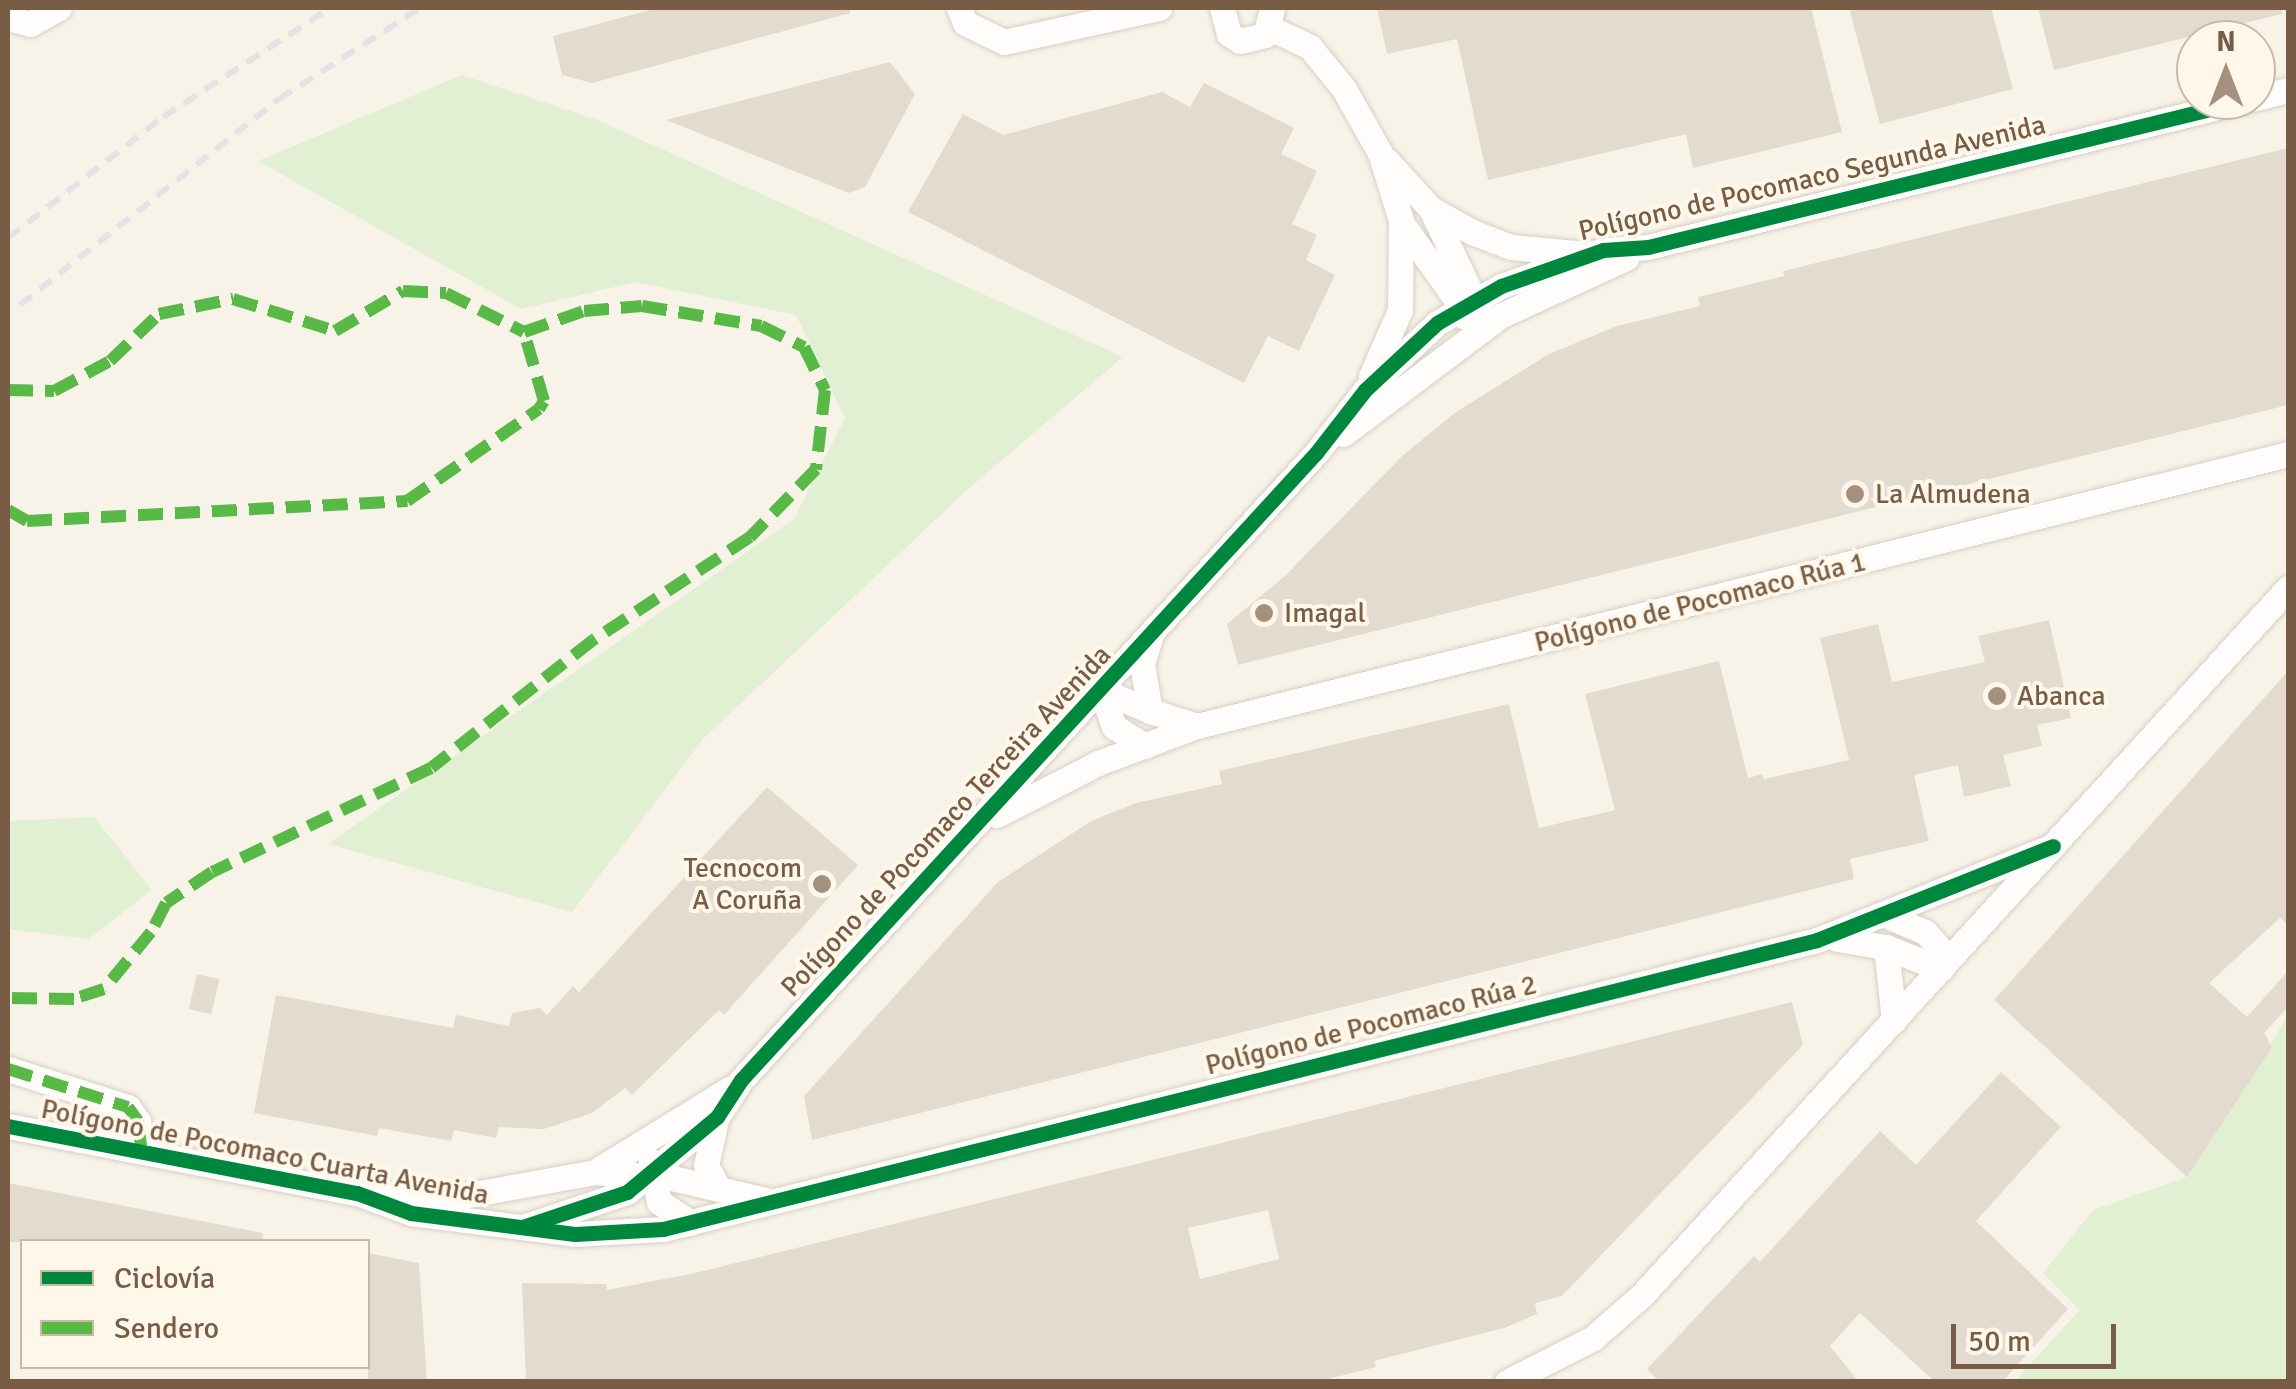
<!DOCTYPE html>
<meta charset="utf-8">
<style>
body{margin:0}
#map{position:relative;width:2296px;height:1389px;overflow:hidden;background:#f8f3e8;font-family:Signika,sans-serif}
div>[style]{position:absolute}
.green>*{inset:0;background:#e1efd2}
.building>*{inset:0;background:#e4dbd0;transform-origin:0 0}
.roads{filter:drop-shadow(0 0 2px #d6cfc5) drop-shadow(0 0 2px #d6cfc5)}
.street>*{height:25px;margin:-12.5px;padding:0 12.5px;transform-origin:12.5px;border-radius:12.5px;background:#fefdfc}
.rail>*{height:6px;margin-top:-3px;transform-origin:0;background:repeating-linear-gradient(90deg,#e5e1e5 0 15px,transparent 0 25px)}
.quiet>*{height:12px;margin-top:-6px;transform-origin:0;background:repeating-linear-gradient(90deg,#58b947 0 25px,transparent 0 37px)}
.cycleway>*{height:15px;margin:-7.5px;padding:0 7.5px;transform-origin:7.5px;border-radius:7.5px;background:#00873e}
.dots>*{width:28px;height:28px;translate:-50% -50%;box-sizing:border-box;border:5px solid #fff8ea;border-radius:50%}
span{translate:-50% -50%;white-space:nowrap;text-align:center;line-height:1.15;-webkit-text-stroke:8px #fff8ea;paint-order:stroke}
.street-label{font-size:28px;color:#785c46}
.poi-label{font-size:28px;color:#785c46}
.left{translate:0 -50%;text-align:left}
.right{translate:-100% -50%;text-align:right}
.frame{position:absolute;inset:0;border:10px solid #785c46;pointer-events:none}
.legend{position:absolute;left:20px;top:1239px;width:350px;height:130px;box-sizing:border-box;background:#fff8ea;border:2px solid #c9baa8;margin:0;padding:12px 18px;list-style:none;font-size:30px;color:#785c46}
.legend li{display:flex;align-items:center;gap:20px;height:50px}
.legend b{width:50px;border:2px solid #c9baa8}
.north{position:absolute;left:2176px;top:20px;width:100px;height:100px;box-sizing:border-box;background:#fff8ea;border:2px solid #c9baa8;border-radius:50%;rotate:0deg;font-size:28px;font-weight:700;line-height:40px;text-align:center;color:#785c46}
.north::after{content:'';display:block;margin:auto;width:35px;height:45px;background:#a5917f;clip-path:polygon(50% 0,100% 100%,50% 72%,0 100%)}
.scale{position:absolute;left:1951px;top:1324px;width:165px;height:45px;box-sizing:border-box;border:5px solid #785c46;border-top:0;padding-left:12px;font-size:30px;line-height:35px;white-space:nowrap;color:#785c46;-webkit-text-stroke:8px #fff8ea;paint-order:stroke}
</style>
<div id="map">
<div class="green">
<div style="clip-path:polygon(462px 75px,595px 119px,1123px 357px,968px 489px,702px 740px,572px 912px,328px 844px,794px 519px,845px 418px,796px 315px,636px 282px,521px 309px,258px 161px)"></div>
<div style="clip-path:polygon(94px 817px,152px 890px,88px 939px,8px 929px,8px 821px)"></div>
<div style="clip-path:polygon(2288px 1016px,2288px 1381px,2014px 1382px,2080px 1310px,2043px 1273px,2093px 1210px,2187px 1177px)"></div>
</div>
<div class="building">
<div style="clip-path:polygon(657px 8px,850px 8px,850px 13px,592px 83px,562px 75px,553px 36px)"></div>
<div style="clip-path:polygon(1377px 8px,1811px 8px,1842px 132px,1693px 168px,1686px 134px,1488px 180px,1457px 39px,1387px 54px)"></div>
<div style="clip-path:polygon(1849px 8px,1991px 8px,2013px 89px,1880px 124px)"></div>
<div style="clip-path:polygon(2038px 8px,2281px 8px,2282px 14px,2054px 70px)"></div>
<div style="clip-path:polygon(890px 62px,915px 94px,865px 187px,849px 193px,666px 120px)"></div>
<div style="clip-path:polygon(1204px 83px,1294px 128px,1281px 154px,1317px 171px,1292px 224px,1317px 235px,1306px 260px,1335px 275px,1299px 351px,1268px 336px,1244px 383px,908px 212px,963px 114px,1003px 135px,1162px 92px,1190px 107px)"></div>
<div style="clip-path:polygon(2288px 148px,2288px 405px,1238px 665px,1227px 624px,1285px 576px,1402px 456px,1456px 412px,1549px 354px,1617px 326px,1700px 306px,1698px 297px,1784px 276px,1783px 271px)"></div>
<div style="clip-path:polygon(2049px 620px,2071px 718px,2037px 725px,2042px 746px,2003px 755px,2011px 786px,1964px 797px,1958px 765px,1914px 775px,1929px 841px,1850px 859px,1854px 879px,812px 1140px,804px 1096px,998px 882px,1091px 821px,1136px 803px,1222px 784px,1219px 771px,1509px 704px,1539px 828px,1615px 810px,1585px 694px,1719px 661px,1748px 778px,1762px 774px,1764px 779px,1849px 760px,1820px 638px,1878px 624px,1892px 682px,1985px 662px,1978px 636px)"></div>
<div style="clip-path:polygon(2288px 671px,2288px 925px,2280px 918px,2209px 983px,2247px 1017px,2288px 971px,2288px 1007px,2264px 1033px,2272px 1047px,2187px 1177px,1994px 1000px)"></div>
<div style="clip-path:polygon(767px 787px,858px 865px,724px 1015px,719px 1010px,632px 1095px,625px 1088px,592px 1113px,544px 1129px,499px 1127px,496px 1138px,454px 1130px,451px 1141px,379px 1128px,377px 1136px,254px 1113px,276px 995px,453px 1028px,456px 1015px,509px 1026px,512px 1013px,540px 1008px,547px 1015px,573px 986px,579px 992px)"></div>
<div style="left:197px;top:974px;width:23px;height:36px;rotate:13deg"></div>
<div style="clip-path:polygon(evenodd,1792px 1002px,1803px 1045px,1562px 1296px,1535px 1303px,1537px 1314px,1504px 1328px,1374px 1361px,1376px 1367px,1316px 1382px,526px 1382px,522px 1283px,606px 1284px,607px 1290px,695px 1273px,1792px 1002px,1268px 1210px,1279px 1259px,1200px 1279px,1188px 1228px,1268px 1210px)"></div>
<div style="clip-path:polygon(2001px 1072px,2061px 1127px,1976px 1221px,2068px 1309px,2002px 1382px,1935px 1382px,1860px 1313px,1830px 1346px,1859px 1382px,1660px 1382px,1647px 1369px,1754px 1256px,1760px 1262px,1880px 1131px,1916px 1165px)"></div>
<div style="clip-path:polygon(8px 1183px,263px 1233px,262px 1242px,8px 1242px)"></div>
<div style="clip-path:polygon(368px 1253px,419px 1263px,427px 1382px,368px 1382px)"></div>
</div>
<div class="roads">
<div class="street">
<div style="left:959px;top:8px;width:16px;rotate:68deg"></div>
<div style="left:965px;top:23px;width:43px;rotate:26deg"></div>
<div style="left:1004px;top:42px;width:159px;rotate:-12.4deg"></div>
<div style="left:1222px;top:8px;width:27px;rotate:75deg"></div>
<div style="left:1229px;top:34px;width:13px;rotate:32deg"></div>
<div style="left:1240px;top:41px;width:26px;rotate:-13deg"></div>
<div style="left:1265px;top:35px;width:28px;rotate:-75deg"></div>
<div style="left:8px;top:18px;width:23px;rotate:15deg"></div>
<div style="left:30px;top:24px;width:33px;rotate:-29deg"></div>
<div style="left:1270px;top:28px;width:44px;rotate:25.4deg"></div>
<div style="left:1310px;top:47px;width:54px;rotate:51deg"></div>
<div style="left:1344px;top:89px;width:73px;rotate:60.6deg"></div>
<div style="left:1380px;top:153px;width:70px;rotate:72.6deg"></div>
<div style="left:1401px;top:220px;width:90px;rotate:90.6deg"></div>
<div style="left:1400px;top:310px;width:72px;rotate:113.7deg"></div>
<div style="left:2256px;top:98px;width:33px;rotate:-14deg"></div>
<div style="left:1387px;top:161px;width:65px;rotate:47.5deg"></div>
<div style="left:1431px;top:209px;width:47px;rotate:29.3deg"></div>
<div style="left:1472px;top:232px;width:42px;rotate:21deg"></div>
<div style="left:1511px;top:247px;width:65px;rotate:5.3deg"></div>
<div style="left:1432px;top:211px;width:89px;rotate:64.6deg"></div>
<div style="left:1470px;top:291px;width:26px;rotate:106deg"></div>
<div style="left:1406px;top:229px;width:85px;rotate:54.6deg"></div>
<div style="left:1455px;top:298px;width:25px;rotate:21deg"></div>
<div style="left:1343px;top:434px;width:196px;rotate:-36.9deg"></div>
<div style="left:1500px;top:316px;width:139px;rotate:-24.7deg"></div>
<div style="left:1150px;top:638px;width:27px;rotate:107deg"></div>
<div style="left:1142px;top:664px;width:48px;rotate:80.3deg"></div>
<div style="left:1150px;top:711px;width:49px;rotate:17.7deg"></div>
<div style="left:1145px;top:746px;width:36px;rotate:-148deg"></div>
<div style="left:1114px;top:727px;width:39px;rotate:-109deg"></div>
<div style="left:1101px;top:690px;width:53px;rotate:23.2deg"></div>
<div style="left:997px;top:815px;width:114px;rotate:-27.2deg"></div>
<div style="left:1098px;top:763px;width:106px;rotate:-20.5deg"></div>
<div style="left:1197px;top:726px;width:1124px;rotate:-14deg"></div>
<div style="left:1837px;top:939px;width:50px;rotate:9.3deg"></div>
<div style="left:1886px;top:947px;width:59px;rotate:21.8deg"></div>
<div style="left:1941px;top:969px;width:20px;rotate:-93deg"></div>
<div style="left:1940px;top:949px;width:23px;rotate:-131deg"></div>
<div style="left:1925px;top:932px;width:39px;rotate:-157deg"></div>
<div style="left:1886px;top:947px;width:74px;rotate:83.8deg"></div>
<div style="left:8px;top:1069px;width:126px;rotate:17.6deg"></div>
<div style="left:128px;top:1107px;width:17px;rotate:54deg"></div>
<div style="left:138px;top:1121px;width:31px;rotate:83deg"></div>
<div style="left:716px;top:1120px;width:46px;rotate:102.5deg"></div>
<div style="left:706px;top:1165px;width:27px;rotate:62deg"></div>
<div style="left:8px;top:1126px;width:355px;rotate:10.9deg"></div>
<div style="left:357px;top:1193px;width:58px;rotate:20.3deg"></div>
<div style="left:411px;top:1213px;width:165px;rotate:7.3deg"></div>
<div style="left:575px;top:1234px;width:88px;rotate:-3.3deg"></div>
<div style="left:663px;top:1229px;width:1190px;rotate:-14.06deg"></div>
<div style="left:1817px;top:940px;width:254px;rotate:-21.7deg"></div>
<div style="left:651px;top:1161px;width:42px;rotate:79deg"></div>
<div style="left:659px;top:1202px;width:38px;rotate:33deg"></div>
<div style="left:598px;top:1170px;width:154px;rotate:-31.7deg"></div>
<div style="left:382px;top:1194px;width:81px;rotate:1.4deg"></div>
<div style="left:463px;top:1196px;width:134px;rotate:-10.3deg"></div>
<div style="left:595px;top:1172px;width:77px;rotate:4.5deg"></div>
<div style="left:672px;top:1178px;width:97px;rotate:13.2deg"></div>
<div style="left:522px;top:1227px;width:111px;rotate:-18.4deg"></div>
<div style="left:627px;top:1192px;width:117px;rotate:-39.8deg"></div>
<div style="left:717px;top:1117px;width:44px;rotate:-57deg"></div>
<div style="left:741px;top:1080px;width:851px;rotate:-47.48deg"></div>
<div style="left:1316px;top:453px;width:80px;rotate:-52.1deg"></div>
<div style="left:1365px;top:390px;width:98px;rotate:-42.9deg"></div>
<div style="left:1437px;top:323px;width:74px;rotate:-30deg"></div>
<div style="left:1501px;top:286px;width:108px;rotate:-19.4deg"></div>
<div style="left:1603px;top:250px;width:45px;rotate:-3.8deg"></div>
<div style="left:1648px;top:247px;width:617px;rotate:-13.79deg"></div>
<div style="left:1507px;top:1382px;width:97px;rotate:-27.1deg"></div>
<div style="left:1593px;top:1338px;width:65px;rotate:-41.3deg"></div>
<div style="left:1642px;top:1295px;width:958px;rotate:-47.58deg"></div>
</div>
</div>
<div class="rail">
<div style="left:8px;top:238px;width:197px;rotate:-38deg"></div>
<div style="left:163px;top:117px;width:199px;rotate:-33.1deg"></div>
<div style="left:20px;top:305px;width:331px;rotate:-38.5deg"></div>
<div style="left:279px;top:99px;width:168px;rotate:-32.8deg"></div>
</div>
<div class="quiet">
<div style="left:8px;top:390px;width:46px;rotate:1.2deg"></div>
<div style="left:54px;top:391px;width:64px;rotate:-28.2deg"></div>
<div style="left:110px;top:361px;width:68px;rotate:-43.8deg"></div>
<div style="left:159px;top:314px;width:76px;rotate:-11.5deg"></div>
<div style="left:233px;top:299px;width:107px;rotate:17.4deg"></div>
<div style="left:335px;top:331px;width:79px;rotate:-30.5deg"></div>
<div style="left:403px;top:291px;width:43px;rotate:2.7deg"></div>
<div style="left:446px;top:293px;width:87px;rotate:26.6deg"></div>
<div style="left:524px;top:332px;width:64px;rotate:-19.3deg"></div>
<div style="left:584px;top:311px;width:58px;rotate:-4.9deg"></div>
<div style="left:642px;top:306px;width:121px;rotate:9.5deg"></div>
<div style="left:761px;top:326px;width:48px;rotate:26deg"></div>
<div style="left:804px;top:347px;width:48px;rotate:64deg"></div>
<div style="left:825px;top:390px;width:80px;rotate:96.5deg"></div>
<div style="left:816px;top:469px;width:95px;rotate:134.1deg"></div>
<div style="left:750px;top:537px;width:188px;rotate:146.7deg"></div>
<div style="left:593px;top:640px;width:206px;rotate:141.7deg"></div>
<div style="left:431px;top:768px;width:242px;rotate:154.6deg"></div>
<div style="left:212px;top:872px;width:55px;rotate:146deg"></div>
<div style="left:166px;top:903px;width:33px;rotate:117deg"></div>
<div style="left:151px;top:932px;width:74px;rotate:129.5deg"></div>
<div style="left:104px;top:989px;width:32px;rotate:162deg"></div>
<div style="left:74px;top:999px;width:66px;rotate:-179.1deg"></div>
<div style="left:8px;top:510px;width:22px;rotate:30deg"></div>
<div style="left:27px;top:521px;width:381px;rotate:-3deg"></div>
<div style="left:407px;top:501px;width:161px;rotate:-34.9deg"></div>
<div style="left:539px;top:409px;width:9px;rotate:-58deg"></div>
<div style="left:544px;top:401px;width:72px;rotate:-106.2deg"></div>
<div style="left:8px;top:1069px;width:126px;rotate:17.6deg"></div>
<div style="left:128px;top:1107px;width:17px;rotate:54deg"></div>
<div style="left:138px;top:1121px;width:31px;rotate:83deg"></div>
</div>
<div class="cycleway">
<div style="left:8px;top:1126px;width:355px;rotate:10.9deg"></div>
<div style="left:357px;top:1193px;width:58px;rotate:20.3deg"></div>
<div style="left:411px;top:1213px;width:165px;rotate:7.3deg"></div>
<div style="left:575px;top:1234px;width:88px;rotate:-3.3deg"></div>
<div style="left:663px;top:1229px;width:1190px;rotate:-14.06deg"></div>
<div style="left:1817px;top:940px;width:254px;rotate:-21.7deg"></div>
<div style="left:522px;top:1227px;width:111px;rotate:-18.4deg"></div>
<div style="left:627px;top:1192px;width:117px;rotate:-39.8deg"></div>
<div style="left:717px;top:1117px;width:44px;rotate:-57deg"></div>
<div style="left:741px;top:1080px;width:851px;rotate:-47.48deg"></div>
<div style="left:1316px;top:453px;width:80px;rotate:-52.1deg"></div>
<div style="left:1365px;top:390px;width:98px;rotate:-42.9deg"></div>
<div style="left:1437px;top:323px;width:74px;rotate:-30deg"></div>
<div style="left:1501px;top:286px;width:108px;rotate:-19.4deg"></div>
<div style="left:1603px;top:250px;width:45px;rotate:-3.8deg"></div>
<div style="left:1648px;top:247px;width:617px;rotate:-13.79deg"></div>
</div>
<div class="dots">
<div style="left:1855px;top:494px;background:#a5917f"></div>
<div style="left:1264px;top:613px;background:#a5917f"></div>
<div style="left:1997px;top:696px;background:#a5917f"></div>
<div style="left:822px;top:884px;background:#a5917f"></div>
</div>
<div class="street-label">
<span style="left:1812px;top:178px;rotate:-13deg">Polígono de Pocomaco Segunda Avenida</span>
<span style="left:1700px;top:602px;rotate:-14deg">Polígono de Pocomaco Rúa 1</span>
<span style="left:946px;top:821px;rotate:-47deg">Polígono de Pocomaco Terceira Avenida</span>
<span style="left:1371px;top:1025px;rotate:-14deg">Polígono de Pocomaco Rúa 2</span>
<span style="left:265px;top:1152px;rotate:11deg">Polígono de Pocomaco Cuarta Avenida</span>
</div>
<div class="poi-label">
<span class="left" style="left:1875px;top:494px">La Almudena</span>
<span class="left" style="left:1284px;top:613px">Imagal</span>
<span class="left" style="left:2017px;top:696px">Abanca</span>
<span class="right" style="left:802px;top:884px">Tecnocom<br>A Coruña</span>
</div>
<div class="frame"></div>
<ul class="legend">
<li><b style="height:12px;background:#00873e"></b>Ciclovía</li>
<li><b style="height:12px;background:#58b947"></b>Sendero</li>
</ul>
<div class="north">N</div>
<div class="scale">50 m</div>
</div>
